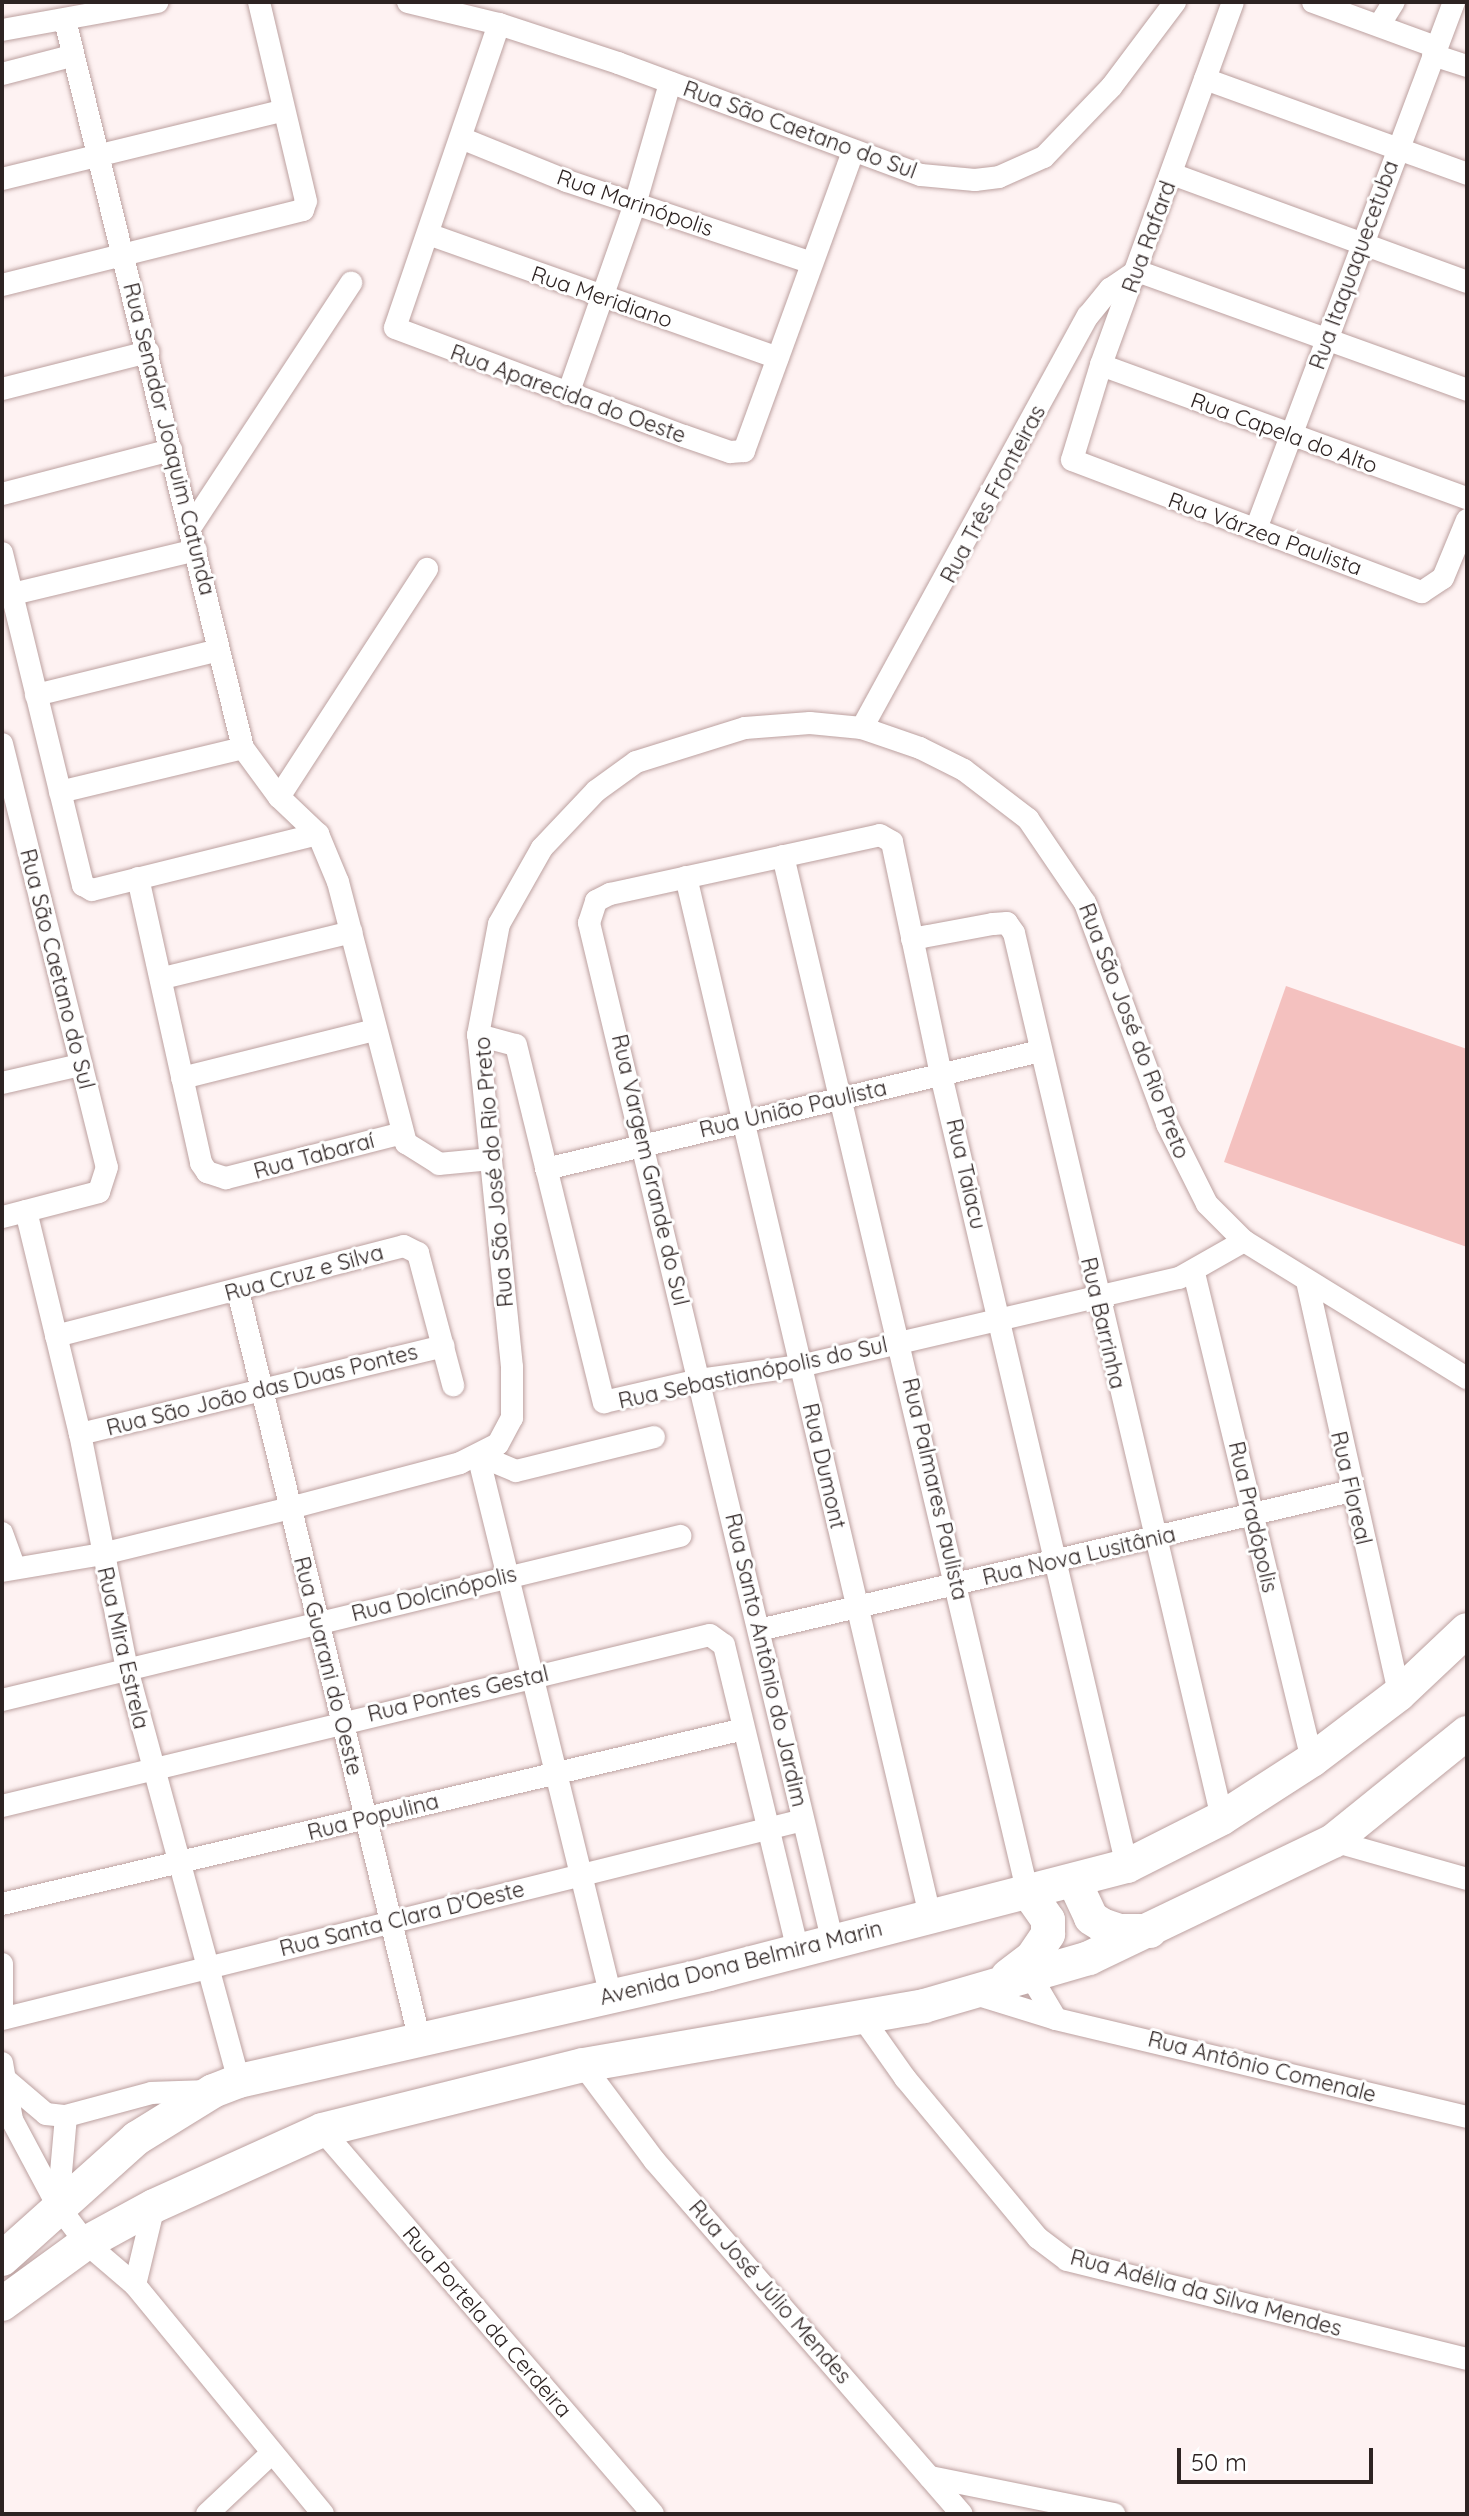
<!DOCTYPE html>
<meta charset="utf-8">
<style>
body{margin:0}
#map{position:relative;width:1469px;height:2516px;overflow:hidden;background:#fef2f2;font-family:Quicksand,sans-serif}
div>[style]{position:absolute}
.green>*{inset:0;background:#f4c1bf}
.roads{filter:drop-shadow(0 0 2px #bca1a0) drop-shadow(0 0 2px #bca1a0)}
.street>*{height:22px;margin:-11px;padding:0 11px;transform-origin:11px;border-radius:11px;background:#fff}
.primary>*{height:34px;margin:-17px;padding:0 17px;transform-origin:17px;border-radius:17px;background:#fff}
span{translate:-50% -50%;white-space:nowrap;text-align:center;line-height:1.15;-webkit-text-stroke:6px #fff;paint-order:stroke}
.street-label{font-size:22px;color:#2d2322}
.frame{position:absolute;inset:0;border:4px solid #2d2322;pointer-events:none}
.scale{position:absolute;left:1177px;top:2448px;width:196px;height:36px;box-sizing:border-box;border:4px solid #2d2322;border-top:0;padding-left:10px;font-size:24px;line-height:28px;white-space:nowrap;color:#2d2322;-webkit-text-stroke:6px #fff;paint-order:stroke}
</style>
<div id="map">
<div class="green">
<div style="clip-path:polygon(1286px 986px,1467px 1049px,1467px 1247px,1224px 1162px)"></div>
</div>
<div class="roads">
<div class="street">
<div style="left:408px;top:2px;width:94px;rotate:13.6deg"></div>
<div style="left:499px;top:24px;width:125px;rotate:18.1deg"></div>
<div style="left:618px;top:63px;width:323px;rotate:20.3deg"></div>
<div style="left:921px;top:175px;width:54px;rotate:5.3deg"></div>
<div style="left:975px;top:180px;width:24px;rotate:-7deg"></div>
<div style="left:999px;top:177px;width:49px;rotate:-24deg"></div>
<div style="left:1044px;top:157px;width:98px;rotate:-46.2deg"></div>
<div style="left:1112px;top:86px;width:105px;rotate:-53.1deg"></div>
<div style="left:1233px;top:2px;width:386px;rotate:110deg"></div>
<div style="left:1101px;top:365px;width:99px;rotate:107deg"></div>
<div style="left:1072px;top:460px;width:374px;rotate:20.7deg"></div>
<div style="left:1422px;top:592px;width:25px;rotate:-34deg"></div>
<div style="left:1443px;top:578px;width:63px;rotate:-67.5deg"></div>
<div style="left:1313px;top:2px;width:131px;rotate:20.1deg"></div>
<div style="left:65px;top:20px;width:749px;rotate:76.26deg"></div>
<div style="left:243px;top:748px;width:61px;rotate:53.7deg"></div>
<div style="left:279px;top:797px;width:54px;rotate:43.5deg"></div>
<div style="left:318px;top:834px;width:52px;rotate:67.4deg"></div>
<div style="left:338px;top:882px;width:270px;rotate:75.4deg"></div>
<div style="left:406px;top:1143px;width:39px;rotate:32deg"></div>
<div style="left:439px;top:1164px;width:52px;rotate:-5.5deg"></div>
<div style="left:499px;top:24px;width:321px;rotate:108.9deg"></div>
<div style="left:395px;top:328px;width:309px;rotate:20.5deg"></div>
<div style="left:684px;top:436px;width:49px;rotate:19.2deg"></div>
<div style="left:730px;top:452px;width:14px;rotate:-4deg"></div>
<div style="left:744px;top:451px;width:319px;rotate:-70deg"></div>
<div style="left:1380px;top:24px;width:26px;rotate:-58deg"></div>
<div style="left:2px;top:30px;width:158px;rotate:-10.2deg"></div>
<div style="left:1433px;top:55px;width:36px;rotate:18deg"></div>
<div style="left:2px;top:74px;width:71px;rotate:-14.6deg"></div>
<div style="left:1205px;top:79px;width:279px;rotate:19.9deg"></div>
<div style="left:461px;top:138px;width:114px;rotate:22.1deg"></div>
<div style="left:567px;top:181px;width:258px;rotate:18.5deg"></div>
<div style="left:1172px;top:174px;width:314px;rotate:20.1deg"></div>
<div style="left:2px;top:179px;width:290px;rotate:-13.7deg"></div>
<div style="left:428px;top:234px;width:371px;rotate:19.5deg"></div>
<div style="left:2px;top:285px;width:310px;rotate:-14deg"></div>
<div style="left:303px;top:210px;width:9px;rotate:-72deg"></div>
<div style="left:306px;top:201px;width:204px;rotate:-103.3deg"></div>
<div style="left:1101px;top:365px;width:389px;rotate:20deg"></div>
<div style="left:2px;top:389px;width:151px;rotate:-14.2deg"></div>
<div style="left:568px;top:394px;width:205px;rotate:-70.6deg"></div>
<div style="left:636px;top:201px;width:123px;rotate:-73.9deg"></div>
<div style="left:2px;top:494px;width:175px;rotate:-14.6deg"></div>
<div style="left:192px;top:525px;width:290px;rotate:-56.7deg"></div>
<div style="left:1256px;top:529px;width:563px;rotate:-69.41deg"></div>
<div style="left:2px;top:553px;width:342px;rotate:76.3deg"></div>
<div style="left:83px;top:885px;width:10px;rotate:29deg"></div>
<div style="left:92px;top:890px;width:233px;rotate:-13.9deg"></div>
<div style="left:13px;top:594px;width:188px;rotate:-13.5deg"></div>
<div style="left:36px;top:695px;width:188px;rotate:-13.8deg"></div>
<div style="left:862px;top:728px;width:470px;rotate:-61.3deg"></div>
<div style="left:1088px;top:316px;width:35px;rotate:-51deg"></div>
<div style="left:1110px;top:289px;width:32px;rotate:-34deg"></div>
<div style="left:1137px;top:271px;width:351px;rotate:19.8deg"></div>
<div style="left:2px;top:744px;width:436px;rotate:76.1deg"></div>
<div style="left:107px;top:1167px;width:26px;rotate:108deg"></div>
<div style="left:99px;top:1192px;width:100px;rotate:165.5deg"></div>
<div style="left:60px;top:792px;width:188px;rotate:-13.5deg"></div>
<div style="left:279px;top:797px;width:272px;rotate:-57deg"></div>
<div style="left:783px;top:856px;width:1062px;rotate:76.72deg"></div>
<div style="left:686px;top:877px;width:1067px;rotate:76.78deg"></div>
<div style="left:138px;top:878px;width:292px;rotate:77.5deg"></div>
<div style="left:201px;top:1163px;width:11px;rotate:56deg"></div>
<div style="left:207px;top:1172px;width:20px;rotate:18deg"></div>
<div style="left:226px;top:1178px;width:182px;rotate:-14.3deg"></div>
<div style="left:912px;top:939px;width:82px;rotate:-10.5deg"></div>
<div style="left:993px;top:924px;width:14px;rotate:-4deg"></div>
<div style="left:1007px;top:923px;width:12px;rotate:55deg"></div>
<div style="left:1014px;top:933px;width:909px;rotate:76.77deg"></div>
<div style="left:163px;top:978px;width:194px;rotate:-13.7deg"></div>
<div style="left:478px;top:1035px;width:39px;rotate:15deg"></div>
<div style="left:516px;top:1045px;width:368px;rotate:76.2deg"></div>
<div style="left:604px;top:1402px;width:98px;rotate:-13deg"></div>
<div style="left:699px;top:1380px;width:102px;rotate:-7.9deg"></div>
<div style="left:800px;top:1366px;width:389px;rotate:-13.1deg"></div>
<div style="left:1179px;top:1278px;width:75px;rotate:-29.6deg"></div>
<div style="left:182px;top:1078px;width:199px;rotate:-14deg"></div>
<div style="left:2px;top:1083px;width:80px;rotate:-13deg"></div>
<div style="left:546px;top:1169px;width:508px;rotate:-13.43deg"></div>
<div style="left:26px;top:1211px;width:229px;rotate:76.4deg"></div>
<div style="left:80px;top:1434px;width:240px;rotate:78.7deg"></div>
<div style="left:127px;top:1669px;width:427px;rotate:74.8deg"></div>
<div style="left:1194px;top:1273px;width:501px;rotate:76.38deg"></div>
<div style="left:1307px;top:1281px;width:423px;rotate:77.4deg"></div>
<div style="left:238px;top:1291px;width:772px;rotate:76.36deg"></div>
<div style="left:56px;top:1336px;width:359px;rotate:-14.5deg"></div>
<div style="left:404px;top:1246px;width:16px;rotate:27deg"></div>
<div style="left:418px;top:1253px;width:137px;rotate:75.1deg"></div>
<div style="left:80px;top:1434px;width:374px;rotate:-13.6deg"></div>
<div style="left:478px;top:1455px;width:558px;rotate:76.21deg"></div>
<div style="left:478px;top:1455px;width:41px;rotate:22.8deg"></div>
<div style="left:516px;top:1471px;width:142px;rotate:-13.8deg"></div>
<div style="left:2px;top:1533px;width:37px;rotate:70deg"></div>
<div style="left:2px;top:1571px;width:101px;rotate:-9.6deg"></div>
<div style="left:102px;top:1554px;width:194px;rotate:-13.7deg"></div>
<div style="left:290px;top:1508px;width:176px;rotate:-14.8deg"></div>
<div style="left:460px;top:1463px;width:42px;rotate:-26.6deg"></div>
<div style="left:498px;top:1444px;width:30px;rotate:-62deg"></div>
<div style="left:512px;top:1418px;width:51px;rotate:-90deg"></div>
<div style="left:512px;top:1367px;width:334px;rotate:-95.8deg"></div>
<div style="left:478px;top:1035px;width:113px;rotate:-79.3deg"></div>
<div style="left:499px;top:924px;width:87px;rotate:-60.5deg"></div>
<div style="left:542px;top:848px;width:79px;rotate:-46.5deg"></div>
<div style="left:596px;top:791px;width:49px;rotate:-35.9deg"></div>
<div style="left:636px;top:762px;width:114px;rotate:-17.3deg"></div>
<div style="left:745px;top:728px;width:65px;rotate:-4.4deg"></div>
<div style="left:810px;top:723px;width:52px;rotate:5.5deg"></div>
<div style="left:862px;top:728px;width:61px;rotate:19deg"></div>
<div style="left:920px;top:748px;width:49px;rotate:26.6deg"></div>
<div style="left:964px;top:770px;width:81px;rotate:37.4deg"></div>
<div style="left:1028px;top:819px;width:102px;rotate:55.8deg"></div>
<div style="left:1085px;top:903px;width:236px;rotate:69.6deg"></div>
<div style="left:1167px;top:1124px;width:89px;rotate:63.4deg"></div>
<div style="left:1207px;top:1204px;width:52px;rotate:45deg"></div>
<div style="left:1244px;top:1241px;width:262px;rotate:31.6deg"></div>
<div style="left:759px;top:1630px;width:608px;rotate:-13.21deg"></div>
<div style="left:2px;top:1700px;width:698px;rotate:-13.6deg"></div>
<div style="left:2px;top:1806px;width:728px;rotate:-13.58deg"></div>
<div style="left:710px;top:1635px;width:17px;rotate:36deg"></div>
<div style="left:724px;top:1645px;width:311px;rotate:76.4deg"></div>
<div style="left:1333px;top:1841px;width:139px;rotate:15.8deg"></div>
<div style="left:2px;top:1904px;width:762px;rotate:-13.27deg"></div>
<div style="left:832px;top:1939px;width:1045px;rotate:-103.45deg"></div>
<div style="left:589px;top:923px;width:23px;rotate:-72deg"></div>
<div style="left:596px;top:901px;width:16px;rotate:-27deg"></div>
<div style="left:610px;top:894px;width:276px;rotate:-12.3deg"></div>
<div style="left:880px;top:835px;width:14px;rotate:30deg"></div>
<div style="left:892px;top:842px;width:238px;rotate:78.1deg"></div>
<div style="left:941px;top:1075px;width:813px;rotate:76.77deg"></div>
<div style="left:2px;top:1964px;width:52px;rotate:90deg"></div>
<div style="left:1030px;top:1975px;width:51px;rotate:59.4deg"></div>
<div style="left:972px;top:1993px;width:88px;rotate:17.2deg"></div>
<div style="left:1056px;top:2019px;width:423px;rotate:13.4deg"></div>
<div style="left:862px;top:2017px;width:75px;rotate:54.8deg"></div>
<div style="left:905px;top:2078px;width:208px;rotate:50.3deg"></div>
<div style="left:1038px;top:2238px;width:36px;rotate:37deg"></div>
<div style="left:1067px;top:2260px;width:412px;rotate:13.9deg"></div>
<div style="left:2px;top:2019px;width:825px;rotate:-13.95deg"></div>
<div style="left:2px;top:2063px;width:58px;rotate:80deg"></div>
<div style="left:12px;top:2120px;width:98px;rotate:61.9deg"></div>
<div style="left:58px;top:2206px;width:46px;rotate:52.9deg"></div>
<div style="left:86px;top:2243px;width:65px;rotate:40.6deg"></div>
<div style="left:135px;top:2285px;width:296px;rotate:50.6deg"></div>
<div style="left:583px;top:2065px;width:119px;rotate:53.2deg"></div>
<div style="left:654px;top:2160px;width:469px;rotate:49deg"></div>
<div style="left:6px;top:2080px;width:52px;rotate:40.4deg"></div>
<div style="left:46px;top:2114px;width:20px;rotate:6deg"></div>
<div style="left:66px;top:2116px;width:89px;rotate:-15deg"></div>
<div style="left:152px;top:2093px;width:61px;rotate:-1.9deg"></div>
<div style="left:322px;top:2130px;width:507px;rotate:49.24deg"></div>
<div style="left:58px;top:2206px;width:90px;rotate:-84.9deg"></div>
<div style="left:135px;top:2285px;width:81px;rotate:-76.5deg"></div>
<div style="left:930px;top:2477px;width:188px;rotate:11.4deg"></div>
<div style="left:207px;top:2514px;width:88px;rotate:-43.2deg"></div>
</div>
<div class="primary">
<div style="left:1075px;top:1883px;width:38px;rotate:65deg"></div>
<div style="left:1091px;top:1918px;width:13px;rotate:32deg"></div>
<div style="left:1102px;top:1925px;width:18px;rotate:19deg"></div>
<div style="left:1119px;top:1931px;width:31px"></div>
<div style="left:1008px;top:1976px;width:30px;rotate:-37deg"></div>
<div style="left:1032px;top:1958px;width:29px;rotate:-56deg"></div>
<div style="left:1048px;top:1934px;width:14px;rotate:-90deg"></div>
<div style="left:1048px;top:1920px;width:37px;rotate:-125deg"></div>
<div style="left:2px;top:2259px;width:181px;rotate:-41.9deg"></div>
<div style="left:137px;top:2138px;width:89px;rotate:-31.7deg"></div>
<div style="left:213px;top:2091px;width:28px;rotate:-21deg"></div>
<div style="left:239px;top:2081px;width:482px;rotate:-12.8deg"></div>
<div style="left:709px;top:1974px;width:432px;rotate:-14.5deg"></div>
<div style="left:1127px;top:1866px;width:106px;rotate:-26.8deg"></div>
<div style="left:1222px;top:1818px;width:107px;rotate:-32.8deg"></div>
<div style="left:1312px;top:1760px;width:109px;rotate:-37.2deg"></div>
<div style="left:1399px;top:1694px;width:93px;rotate:-43.3deg"></div>
<div style="left:2px;top:2304px;width:104px;rotate:-36deg"></div>
<div style="left:86px;top:2243px;width:77px;rotate:-28.6deg"></div>
<div style="left:154px;top:2206px;width:184px;rotate:-24.3deg"></div>
<div style="left:322px;top:2130px;width:269px;rotate:-14deg"></div>
<div style="left:583px;top:2065px;width:346px;rotate:-9.8deg"></div>
<div style="left:924px;top:2006px;width:172px;rotate:-16.2deg"></div>
<div style="left:1089px;top:1958px;width:271px;rotate:-25.6deg"></div>
<div style="left:1333px;top:1841px;width:172px;rotate:-38.9deg"></div>
</div>
</div>
<div class="street-label">
<span style="left:800px;top:130px;rotate:20deg">Rua São Caetano do Sul</span>
<span style="left:635px;top:203px;rotate:19deg">Rua Marinópolis</span>
<span style="left:1149px;top:237px;rotate:-70deg">Rua Rafard</span>
<span style="left:1354px;top:265px;rotate:-70deg">Rua Itaquaquecetuba</span>
<span style="left:602px;top:297px;rotate:19deg">Rua Meridiano</span>
<span style="left:568px;top:394px;rotate:20deg">Rua Aparecida do Oeste</span>
<span style="left:1284px;top:433px;rotate:20deg">Rua Capela do Alto</span>
<span style="left:169px;top:439px;rotate:76deg">Rua Senador Joaquim Catunda</span>
<span style="left:993px;top:494px;rotate:-62deg">Rua Três Fronteiras</span>
<span style="left:1265px;top:534px;rotate:20deg">Rua Várzea Paulista</span>
<span style="left:57px;top:969px;rotate:76deg">Rua São Caetano do Sul</span>
<span style="left:1134px;top:1031px;rotate:69deg">Rua São José do Rio Preto</span>
<span style="left:793px;top:1109px;rotate:-13deg">Rua União Paulista</span>
<span style="left:314px;top:1156px;rotate:-15deg">Rua Tabaraí</span>
<span style="left:650px;top:1170px;rotate:77deg">Rua Vargem Grande do Sul</span>
<span style="left:494px;top:1172px;rotate:-95deg">Rua São José do Rio Preto</span>
<span style="left:966px;top:1174px;rotate:77deg">Rua Taiacu</span>
<span style="left:304px;top:1273px;rotate:-15deg">Rua Cruz e Silva</span>
<span style="left:1103px;top:1323px;rotate:77deg">Rua Barrinha</span>
<span style="left:753px;top:1373px;rotate:-12deg">Rua Sebastianópolis do Sul</span>
<span style="left:262px;top:1390px;rotate:-14deg">Rua São João das Duas Pontes</span>
<span style="left:824px;top:1466px;rotate:77deg">Rua Dumont</span>
<span style="left:1351px;top:1488px;rotate:77deg">Rua Floreal</span>
<span style="left:935px;top:1489px;rotate:77deg">Rua Palmares Paulista</span>
<span style="left:1253px;top:1517px;rotate:77deg">Rua Pradópolis</span>
<span style="left:1079px;top:1556px;rotate:-13deg">Rua Nova Lusitânia</span>
<span style="left:434px;top:1594px;rotate:-14deg">Rua Dolcinópolis</span>
<span style="left:123px;top:1648px;rotate:77deg">Rua Mira Estrela</span>
<span style="left:766px;top:1660px;rotate:77deg">Rua Santo Antônio do Jardim</span>
<span style="left:328px;top:1666px;rotate:76deg">Rua Guarani do Oeste</span>
<span style="left:458px;top:1694px;rotate:-13deg">Rua Pontes Gestal</span>
<span style="left:373px;top:1817px;rotate:-14deg">Rua Populina</span>
<span style="left:402px;top:1919px;rotate:-14deg">Rua Santa Clara D'Oeste</span>
<span style="left:741px;top:1963px;rotate:-14deg">Avenida Dona Belmira Marin</span>
<span style="left:1262px;top:2067px;rotate:14deg">Rua Antônio Comenale</span>
<span style="left:770px;top:2292px;rotate:49deg">Rua José Júlio Mendes</span>
<span style="left:1206px;top:2293px;rotate:15deg">Rua Adélia da Silva Mendes</span>
<span style="left:487px;top:2322px;rotate:49deg">Rua Portela da Cerdeira</span>
</div>
<div class="frame"></div>
<div class="scale">50 m</div>
</div>
